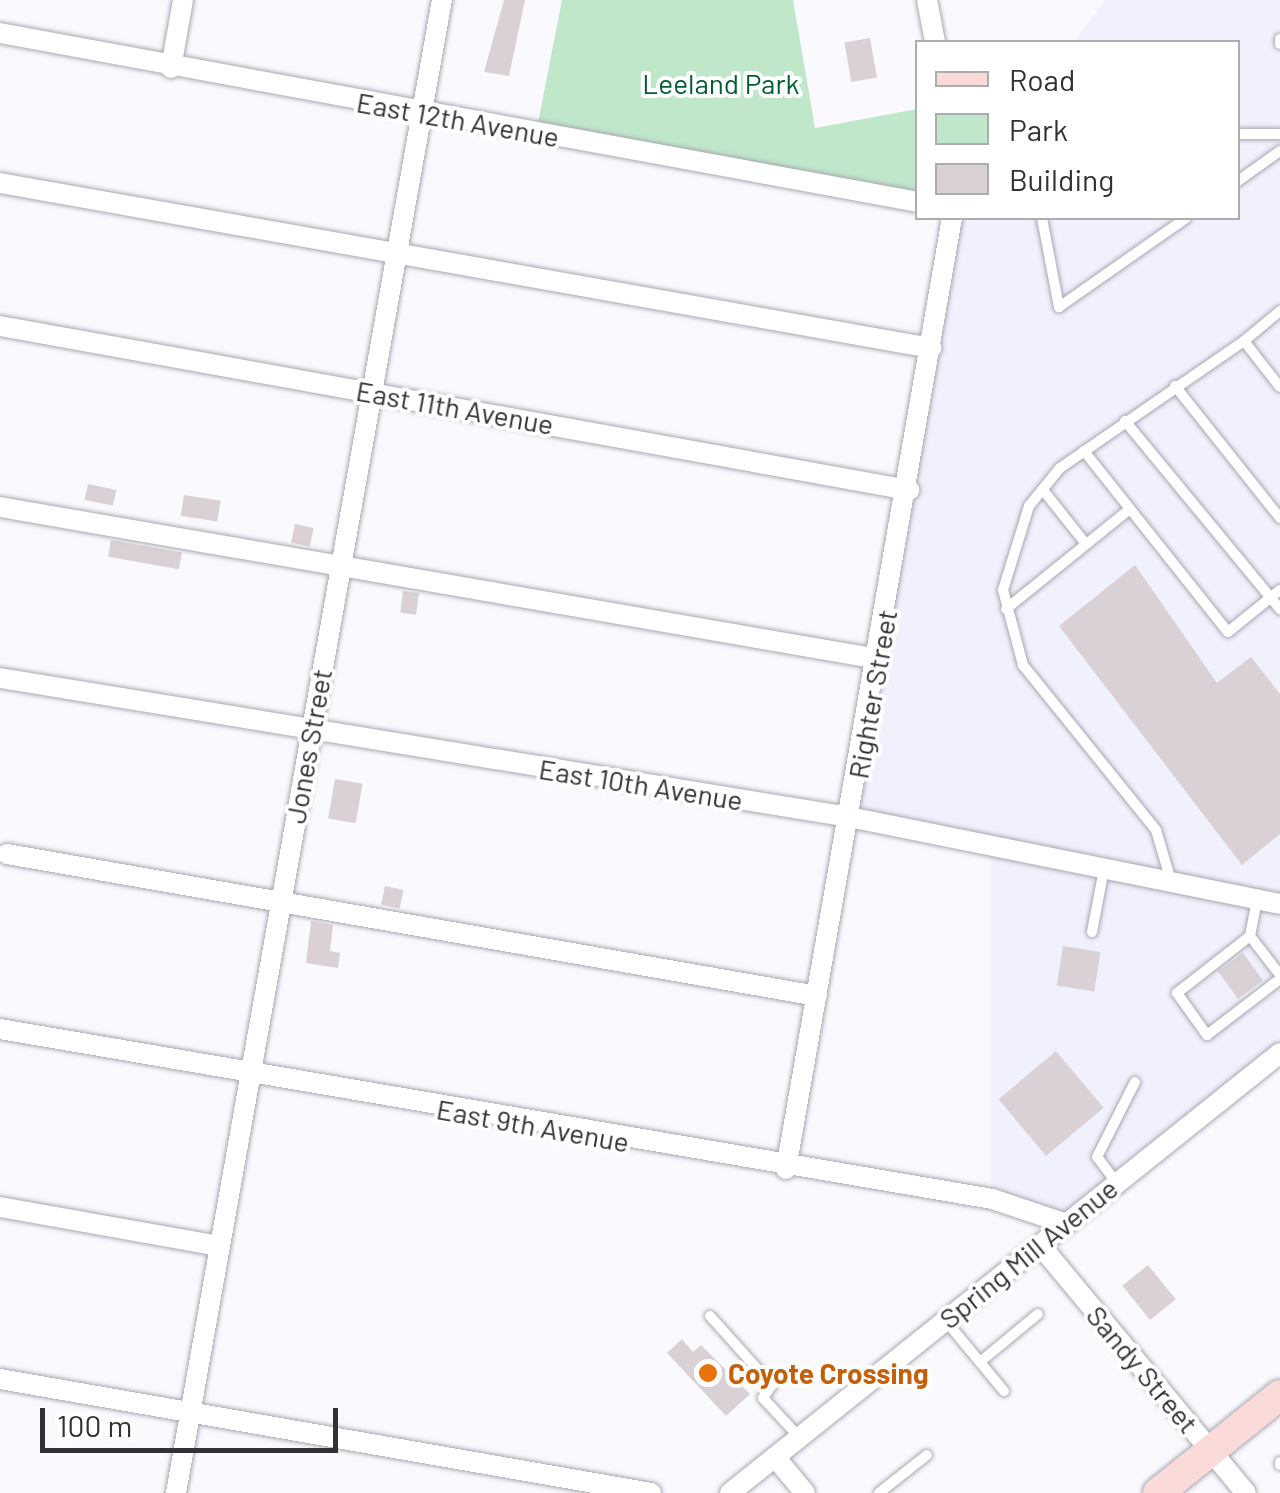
<!DOCTYPE html>
<style>
body{margin:0}
#map{position:relative;width:1280px;height:1493px;overflow:hidden;background:#f9f9fe;font-family:Barlow,sans-serif}
div>[style]{position:absolute}
.built>*{inset:0;background:#f1f0fd}
.green>*{inset:0;background:#c0e7ca}
.building>*{inset:0;background:#dad1d7;transform-origin:0 0}
.roads{filter:drop-shadow(0 0 2px #a8a8b1) drop-shadow(0 0 2px #a8a8b1)}
.service>*{height:10px;margin:-5px;padding:0 5px;transform-origin:5px;border-radius:5px;background:#fff}
.minor>*{height:20px;margin:-10px;padding:0 10px;transform-origin:10px;border-radius:10px;background:#fff}
.secondary>*{height:30px;margin:-15px;padding:0 15px;transform-origin:15px;border-radius:15px;background:#fbdbda}
.dots>*{width:28px;height:28px;translate:-50% -50%;box-sizing:border-box;border:5px solid #fff;border-radius:50%}
span{translate:-50% -50%;white-space:nowrap;text-align:center;line-height:1.15;-webkit-text-stroke:8px #fff;paint-order:stroke}
.park-label{font-size:28px;color:#005f31}
.street-label{font-size:28px;color:#323135}
.food-label{font-size:28px;color:#c56008;font-weight:700}
.left{translate:0 -50%;text-align:left}
.legend{position:absolute;left:915px;top:40px;width:325px;height:180px;box-sizing:border-box;background:#fff;border:2px solid #adadae;margin:0;padding:12px 18px;list-style:none;font-size:30px;color:#323135}
.legend li{display:flex;align-items:center;gap:20px;height:50px}
.legend b{width:50px;border:2px solid #adadae}
.scale{position:absolute;left:40px;top:1408px;width:298px;height:45px;box-sizing:border-box;border:5px solid #323135;border-top:0;padding-left:12px;font-size:30px;line-height:35px;white-space:nowrap;color:#323135;-webkit-text-stroke:8px #fff;paint-order:stroke}
</style>
<div id="map">
<div class="built">
<div style="clip-path:polygon(1105px 0,1280px 0,1280px 1054px,1074px 1217px,991px 1203px,991px 846px,849px 817px,952px 218px,1238px 218px,1238px 42px,1074px 42px)"></div>
</div>
<div class="green">
<div style="clip-path:polygon(562px 0,793px 0,815px 128px,917px 109px,917px 202px,536px 133px)"></div>
</div>
<div class="building">
<div style="clip-path:polygon(504px 0,525px 0,509px 76px,484px 72px)"></div>
<div style="left:870px;top:38px;width:40px;height:26px;rotate:80deg"></div>
<div style="left:88px;top:484px;width:29px;height:16px;rotate:12deg"></div>
<div style="left:184px;top:495px;width:37px;height:21px;rotate:9deg"></div>
<div style="left:295px;top:524px;width:19px;height:19px;rotate:12deg"></div>
<div style="left:111px;top:540px;width:72px;height:17px;rotate:10deg"></div>
<div style="clip-path:polygon(1135px 565px,1217px 683px,1251px 657px,1280px 694px,1280px 834px,1242px 865px,1059px 626px)"></div>
<div style="left:403px;top:591px;width:16px;height:22px;rotate:7deg"></div>
<div style="left:335px;top:779px;width:28px;height:40px;rotate:10deg"></div>
<div style="left:385px;top:886px;width:19px;height:19px;rotate:12deg"></div>
<div style="clip-path:polygon(311px 921px,333px 925px,330px 951px,340px 953px,338px 968px,306px 963px)"></div>
<div style="left:1063px;top:946px;width:38px;height:40px;rotate:9deg"></div>
<div style="left:1243px;top:953px;width:34px;height:31px;rotate:54deg"></div>
<div style="left:1056px;top:1051px;width:74px;height:75px;rotate:50deg"></div>
<div style="left:1148px;top:1265px;width:44px;height:33px;rotate:51deg"></div>
<div style="clip-path:polygon(682px 1339px,693px 1352px,701px 1345px,750px 1394px,726px 1416px,667px 1353px)"></div>
</div>
<div class="roads">
<div class="service">
<div style="left:1280px;top:39px;width:5px;rotate:90deg"></div>
<div style="left:1238px;top:134px;width:42px"></div>
<div style="left:1238px;top:181px;width:52px;rotate:-35.5deg"></div>
<div style="left:1042px;top:218px;width:91px;rotate:79.2deg"></div>
<div style="left:1059px;top:307px;width:155px;rotate:-35deg"></div>
<div style="left:1280px;top:311px;width:47px;rotate:140.2deg"></div>
<div style="left:1244px;top:341px;width:58px;rotate:52deg"></div>
<div style="left:1175px;top:386px;width:169px;rotate:51.5deg"></div>
<div style="left:1125px;top:421px;width:244px;rotate:50.5deg"></div>
<div style="left:1084px;top:451px;width:231px;rotate:51.5deg"></div>
<div style="left:1228px;top:632px;width:67px;rotate:-38.9deg"></div>
<div style="left:1043px;top:490px;width:69px;rotate:51.5deg"></div>
<div style="left:1006px;top:609px;width:159px;rotate:-38.9deg"></div>
<div style="left:1171px;top:881px;width:53px;rotate:-106.4deg"></div>
<div style="left:1156px;top:830px;width:212px;rotate:-128.9deg"></div>
<div style="left:1023px;top:665px;width:78px;rotate:-104.9deg"></div>
<div style="left:1003px;top:590px;width:88px;rotate:-72.8deg"></div>
<div style="left:1029px;top:506px;width:49px;rotate:-50.8deg"></div>
<div style="left:1060px;top:468px;width:224px;rotate:-34.6deg"></div>
<div style="left:1257px;top:900px;width:37px;rotate:101deg"></div>
<div style="left:1250px;top:936px;width:93px;rotate:142deg"></div>
<div style="left:1177px;top:993px;width:52px;rotate:54.5deg"></div>
<div style="left:1207px;top:1035px;width:92px;rotate:-37.5deg"></div>
<div style="left:1092px;top:932px;width:64px;rotate:-79.2deg"></div>
<div style="left:1250px;top:936px;width:49px;rotate:52.4deg"></div>
<div style="left:1116px;top:1182px;width:31px;rotate:-127deg"></div>
<div style="left:1097px;top:1157px;width:84px;rotate:-63.1deg"></div>
<div style="left:710px;top:1316px;width:93px;rotate:48.1deg"></div>
<div style="left:772px;top:1385px;width:16px;rotate:125deg"></div>
<div style="left:763px;top:1398px;width:53px;rotate:47.3deg"></div>
<div style="left:946px;top:1321px;width:91px;rotate:50.4deg"></div>
<div style="left:980px;top:1362px;width:75px;rotate:-39.6deg"></div>
<div style="left:1280px;top:1462px;width:3px;rotate:90deg"></div>
<div style="left:879px;top:1493px;width:61px;rotate:-38.4deg"></div>
</div>
<div class="minor">
<div style="left:927px;top:0;width:43px;rotate:79.2deg"></div>
<div style="left:0;top:33px;width:933px;rotate:10.43deg"></div>
<div style="left:171px;top:68px;width:69px;rotate:-80deg"></div>
<div style="left:0;top:183px;width:946px;rotate:10.05deg"></div>
<div style="left:0;top:326px;width:924px;rotate:10.23deg"></div>
<div style="left:0;top:507px;width:891px;rotate:9.82deg"></div>
<div style="left:0;top:678px;width:860px;rotate:9.3deg"></div>
<div style="left:849px;top:817px;width:440px;rotate:11.4deg"></div>
<div style="left:7px;top:854px;width:822px;rotate:9.94deg"></div>
<div style="left:0;top:1029px;width:1006px;rotate:9.72deg"></div>
<div style="left:992px;top:1199px;width:76px;rotate:18.4deg"></div>
<div style="left:786px;top:1169px;width:965px;rotate:-80.1deg"></div>
<div style="left:0;top:1207px;width:222px;rotate:10.1deg"></div>
<div style="left:1040px;top:1245px;width:322px;rotate:50.3deg"></div>
<div style="left:0;top:1379px;width:661px;rotate:9.93deg"></div>
<div style="left:775px;top:1457px;width:47px;rotate:50.2deg"></div>
<div style="left:176px;top:1493px;width:1517px;rotate:-79.9deg"></div>
<div style="left:730px;top:1493px;width:704px;rotate:-38.66deg"></div>
</div>
<div class="secondary">
<div style="left:1158px;top:1493px;width:156px;rotate:-38.8deg"></div>
</div>
</div>
<div class="dots">
<div style="left:708px;top:1373px;background:#e8710a"></div>
</div>
<div class="park-label">
<span style="left:721px;top:83px">Leeland Park</span>
</div>
<div class="street-label">
<span style="left:458px;top:119px;rotate:10deg">East 12th Avenue</span>
<span style="left:455px;top:407px;rotate:10deg">East 11th Avenue</span>
<span style="left:872px;top:694px;rotate:-80deg">Righter Street</span>
<span style="left:308px;top:746px;rotate:-80deg">Jones Street</span>
<span style="left:641px;top:784px;rotate:9deg">East 10th Avenue</span>
<span style="left:533px;top:1125px;rotate:10deg">East 9th Avenue</span>
<span style="left:1028px;top:1253px;rotate:-39deg">Spring Mill Avenue</span>
<span style="left:1143px;top:1369px;rotate:50deg">Sandy Street</span>
</div>
<div class="food-label">
<span class="left" style="left:728px;top:1373px">Coyote Crossing</span>
</div>
<ul class="legend">
<li><b style="height:12px;background:#fbdbda"></b>Road</li>
<li><b style="height:28px;background:#c0e7ca"></b>Park</li>
<li><b style="height:28px;background:#dad1d7"></b>Building</li>
</ul>
<div class="scale">100 m</div>
</div>
